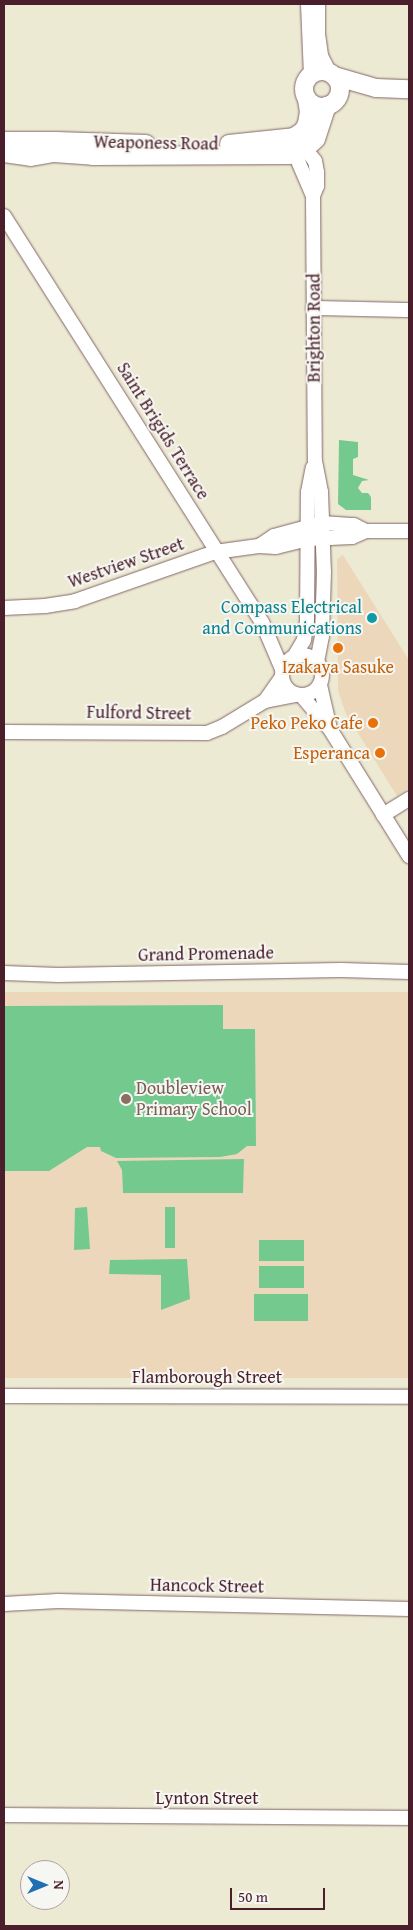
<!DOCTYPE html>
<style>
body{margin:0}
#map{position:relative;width:413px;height:1930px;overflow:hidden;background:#edead4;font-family:"Gentium Book Plus",serif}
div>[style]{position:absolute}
.built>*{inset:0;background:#edd7bb;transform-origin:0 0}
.green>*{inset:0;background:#74c98e;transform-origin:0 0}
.roads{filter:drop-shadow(0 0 1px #836666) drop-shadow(0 0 1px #836666)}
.minor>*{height:14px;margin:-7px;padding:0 7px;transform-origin:7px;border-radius:7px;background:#fff}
.minor>.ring{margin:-7px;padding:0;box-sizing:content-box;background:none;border:14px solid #fff;border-radius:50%}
.major>*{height:18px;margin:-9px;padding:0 9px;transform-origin:9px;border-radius:9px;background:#fff}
.major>.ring{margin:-9px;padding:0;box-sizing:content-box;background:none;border:18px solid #fff;border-radius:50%}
.dots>*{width:14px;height:14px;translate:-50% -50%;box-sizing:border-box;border:2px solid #f6f6f2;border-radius:50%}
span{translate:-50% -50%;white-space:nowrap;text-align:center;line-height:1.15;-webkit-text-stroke:4px #f6f6f2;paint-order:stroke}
.street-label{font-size:18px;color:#4a1f2b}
.culture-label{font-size:18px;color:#0d838f}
.right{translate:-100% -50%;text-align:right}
.food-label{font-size:18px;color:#c56008}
.education-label{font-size:18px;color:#785e54}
.left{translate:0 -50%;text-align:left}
.frame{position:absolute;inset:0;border:5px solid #4a1f2b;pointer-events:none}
.north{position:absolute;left:20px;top:1860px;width:50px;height:50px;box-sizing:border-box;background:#f6f6f2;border:1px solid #b1a0a2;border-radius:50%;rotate:90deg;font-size:14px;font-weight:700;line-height:20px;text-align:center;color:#4a1f2b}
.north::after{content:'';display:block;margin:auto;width:18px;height:22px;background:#1f6fb2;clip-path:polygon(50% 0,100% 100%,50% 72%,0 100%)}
.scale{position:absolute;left:230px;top:1888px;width:95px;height:22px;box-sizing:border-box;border:2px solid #4a1f2b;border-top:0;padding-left:6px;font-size:15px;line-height:18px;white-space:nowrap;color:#4a1f2b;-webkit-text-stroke:4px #f6f6f2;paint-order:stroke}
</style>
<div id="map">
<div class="built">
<div style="clip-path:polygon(343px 555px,409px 660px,409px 788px,397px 796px,346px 714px,338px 691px,337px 559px)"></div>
<div style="left:4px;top:992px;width:405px;height:386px"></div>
</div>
<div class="green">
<div style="clip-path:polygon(339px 440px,358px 442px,358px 457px,353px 459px,353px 475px,369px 480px,362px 481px,358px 488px,362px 493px,368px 493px,371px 497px,371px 510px,346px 510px,338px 504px)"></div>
<div style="clip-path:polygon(223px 1005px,223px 1029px,255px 1029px,256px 1146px,247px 1146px,237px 1154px,220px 1157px,116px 1158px,101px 1151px,100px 1147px,87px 1147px,49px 1171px,4px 1171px,4px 1006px)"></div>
<div style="clip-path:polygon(244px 1159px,243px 1193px,123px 1193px,122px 1170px,117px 1161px)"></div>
<div style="clip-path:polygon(87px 1207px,90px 1249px,74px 1250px,75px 1208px)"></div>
<div style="left:165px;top:1207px;width:10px;height:41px"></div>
<div style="left:259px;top:1240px;width:45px;height:21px"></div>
<div style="clip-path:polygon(187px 1259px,190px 1299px,161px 1310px,161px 1275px,109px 1274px,110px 1260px)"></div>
<div style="left:304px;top:1266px;width:22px;height:45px;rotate:90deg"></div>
<div style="left:254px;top:1294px;width:54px;height:27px"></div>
</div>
<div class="roads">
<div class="minor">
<div style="left:308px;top:4px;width:71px;rotate:87.6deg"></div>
<div style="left:318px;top:4px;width:30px;rotate:90deg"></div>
<div style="left:318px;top:34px;width:22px;rotate:82deg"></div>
<div style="left:321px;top:56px;width:18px;rotate:63deg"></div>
<div style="left:300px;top:142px;width:24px;rotate:52deg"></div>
<div style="left:315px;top:161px;width:11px;rotate:80deg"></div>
<div style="left:317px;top:172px;width:14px;rotate:90deg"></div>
<div style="left:317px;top:186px;width:11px;rotate:112deg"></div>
<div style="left:313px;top:196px;width:265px;rotate:89.6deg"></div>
<div style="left:315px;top:461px;width:32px;rotate:79deg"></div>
<div style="left:321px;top:492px;width:80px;rotate:87.9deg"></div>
<div style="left:324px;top:572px;width:64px;rotate:91.8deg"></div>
<div style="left:322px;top:636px;width:25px;rotate:101deg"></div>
<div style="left:294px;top:143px;width:11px;rotate:85deg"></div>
<div style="left:295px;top:154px;width:46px;rotate:66.8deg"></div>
<div style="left:4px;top:216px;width:481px;rotate:57.6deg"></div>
<div style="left:262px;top:622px;width:51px;rotate:66.9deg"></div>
<div style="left:313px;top:308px;width:96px;rotate:1.2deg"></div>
<div style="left:259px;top:546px;width:18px;rotate:-34deg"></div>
<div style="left:274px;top:536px;width:50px;rotate:-15.2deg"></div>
<div style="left:322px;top:523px;width:32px;rotate:4deg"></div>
<div style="left:354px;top:525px;width:13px;rotate:27deg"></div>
<div style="left:4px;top:608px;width:41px;rotate:-2.8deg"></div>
<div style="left:45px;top:606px;width:30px;rotate:-9deg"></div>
<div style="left:75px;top:601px;width:148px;rotate:-19.3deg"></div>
<div style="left:215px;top:552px;width:44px;rotate:-7.8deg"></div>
<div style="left:259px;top:546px;width:17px;rotate:3deg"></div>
<div style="left:276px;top:547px;width:33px;rotate:-14deg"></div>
<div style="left:308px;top:539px;width:44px;rotate:-2.6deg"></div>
<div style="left:352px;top:537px;width:15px;rotate:-23deg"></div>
<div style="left:366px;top:531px;width:43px"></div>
<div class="ring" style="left:282px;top:655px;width:26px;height:26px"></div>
<div style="left:295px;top:655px;width:17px;rotate:-59deg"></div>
<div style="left:304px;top:640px;width:19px;rotate:-81deg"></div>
<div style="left:307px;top:621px;width:129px;rotate:-89.6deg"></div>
<div style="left:308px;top:492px;width:25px;rotate:-79deg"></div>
<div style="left:320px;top:685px;width:45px;rotate:77.2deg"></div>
<div style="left:330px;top:729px;width:150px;rotate:58.1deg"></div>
<div style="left:301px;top:695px;width:42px;rotate:49.8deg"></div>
<div style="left:265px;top:701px;width:33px;rotate:-11deg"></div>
<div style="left:4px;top:732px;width:203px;rotate:0.3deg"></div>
<div style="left:207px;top:733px;width:16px;rotate:-22deg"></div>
<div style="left:222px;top:727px;width:50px;rotate:-31.2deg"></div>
<div style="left:265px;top:701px;width:29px;rotate:-55deg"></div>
<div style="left:383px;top:815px;width:31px;rotate:-32deg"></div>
<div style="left:4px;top:973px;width:54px;rotate:2.1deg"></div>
<div style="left:58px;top:975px;width:283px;rotate:-1deg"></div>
<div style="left:341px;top:970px;width:68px;rotate:1.7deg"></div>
<div style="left:4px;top:1396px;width:405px;rotate:0.1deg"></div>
<div style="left:4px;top:1604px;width:54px;rotate:-3.2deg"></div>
<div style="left:58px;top:1601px;width:351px;rotate:1.3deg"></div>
<div style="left:4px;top:1815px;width:405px;rotate:0.4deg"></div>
</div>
<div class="major">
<div class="ring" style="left:304px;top:71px;width:18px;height:18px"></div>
<div style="left:334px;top:76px;width:44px;rotate:15.9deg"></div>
<div style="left:376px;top:88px;width:33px;rotate:2deg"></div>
<div style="left:4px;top:141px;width:52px"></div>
<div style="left:56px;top:141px;width:90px;rotate:1.9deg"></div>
<div style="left:229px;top:144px;width:65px;rotate:-6.1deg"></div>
<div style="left:294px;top:137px;width:11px;rotate:-34deg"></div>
<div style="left:303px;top:131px;width:8px;rotate:-60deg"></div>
<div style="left:307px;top:124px;width:12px;rotate:-81deg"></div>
<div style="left:309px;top:112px;width:12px;rotate:-99deg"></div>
<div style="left:4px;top:153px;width:27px;rotate:8deg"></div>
<div style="left:31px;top:157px;width:23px;rotate:-10deg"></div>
<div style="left:54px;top:153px;width:39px;rotate:4deg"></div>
<div style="left:93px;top:156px;width:196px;rotate:-0.3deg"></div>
<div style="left:289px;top:155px;width:18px;rotate:-22deg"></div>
<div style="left:306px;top:148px;width:13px;rotate:-42deg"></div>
<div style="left:316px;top:139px;width:35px;rotate:-72deg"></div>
</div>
</div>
<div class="dots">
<div style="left:372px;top:618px;background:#0f9aa8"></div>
<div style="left:338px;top:648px;background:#e8710a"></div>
<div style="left:373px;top:723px;background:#e8710a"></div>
<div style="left:380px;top:753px;background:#e8710a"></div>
<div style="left:126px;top:1099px;background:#8d6e63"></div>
</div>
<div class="street-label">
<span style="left:156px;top:143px;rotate:1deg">Weaponess Road</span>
<span style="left:314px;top:328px;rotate:-90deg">Brighton Road</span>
<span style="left:163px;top:431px;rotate:58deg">Saint Brigids Terrace</span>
<span style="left:126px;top:563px;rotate:-19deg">Westview Street</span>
<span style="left:139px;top:713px;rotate:1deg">Fulford Street</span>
<span style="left:206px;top:954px;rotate:-1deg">Grand Promenade</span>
<span style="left:207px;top:1377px">Flamborough Street</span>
<span style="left:207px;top:1586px;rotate:1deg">Hancock Street</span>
<span style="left:207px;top:1798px">Lynton Street</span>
</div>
<div class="culture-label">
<span class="right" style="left:362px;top:618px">Compass Electrical<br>and Communications</span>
</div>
<div class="food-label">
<span style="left:338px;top:667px">Izakaya Sasuke</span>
<span class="right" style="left:363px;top:723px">Peko Peko Cafe</span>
<span class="right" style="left:370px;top:753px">Esperanca</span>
</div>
<div class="education-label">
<span class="left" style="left:136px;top:1099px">Doubleview<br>Primary School</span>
</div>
<div class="frame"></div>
<div class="north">N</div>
<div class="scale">50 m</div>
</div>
